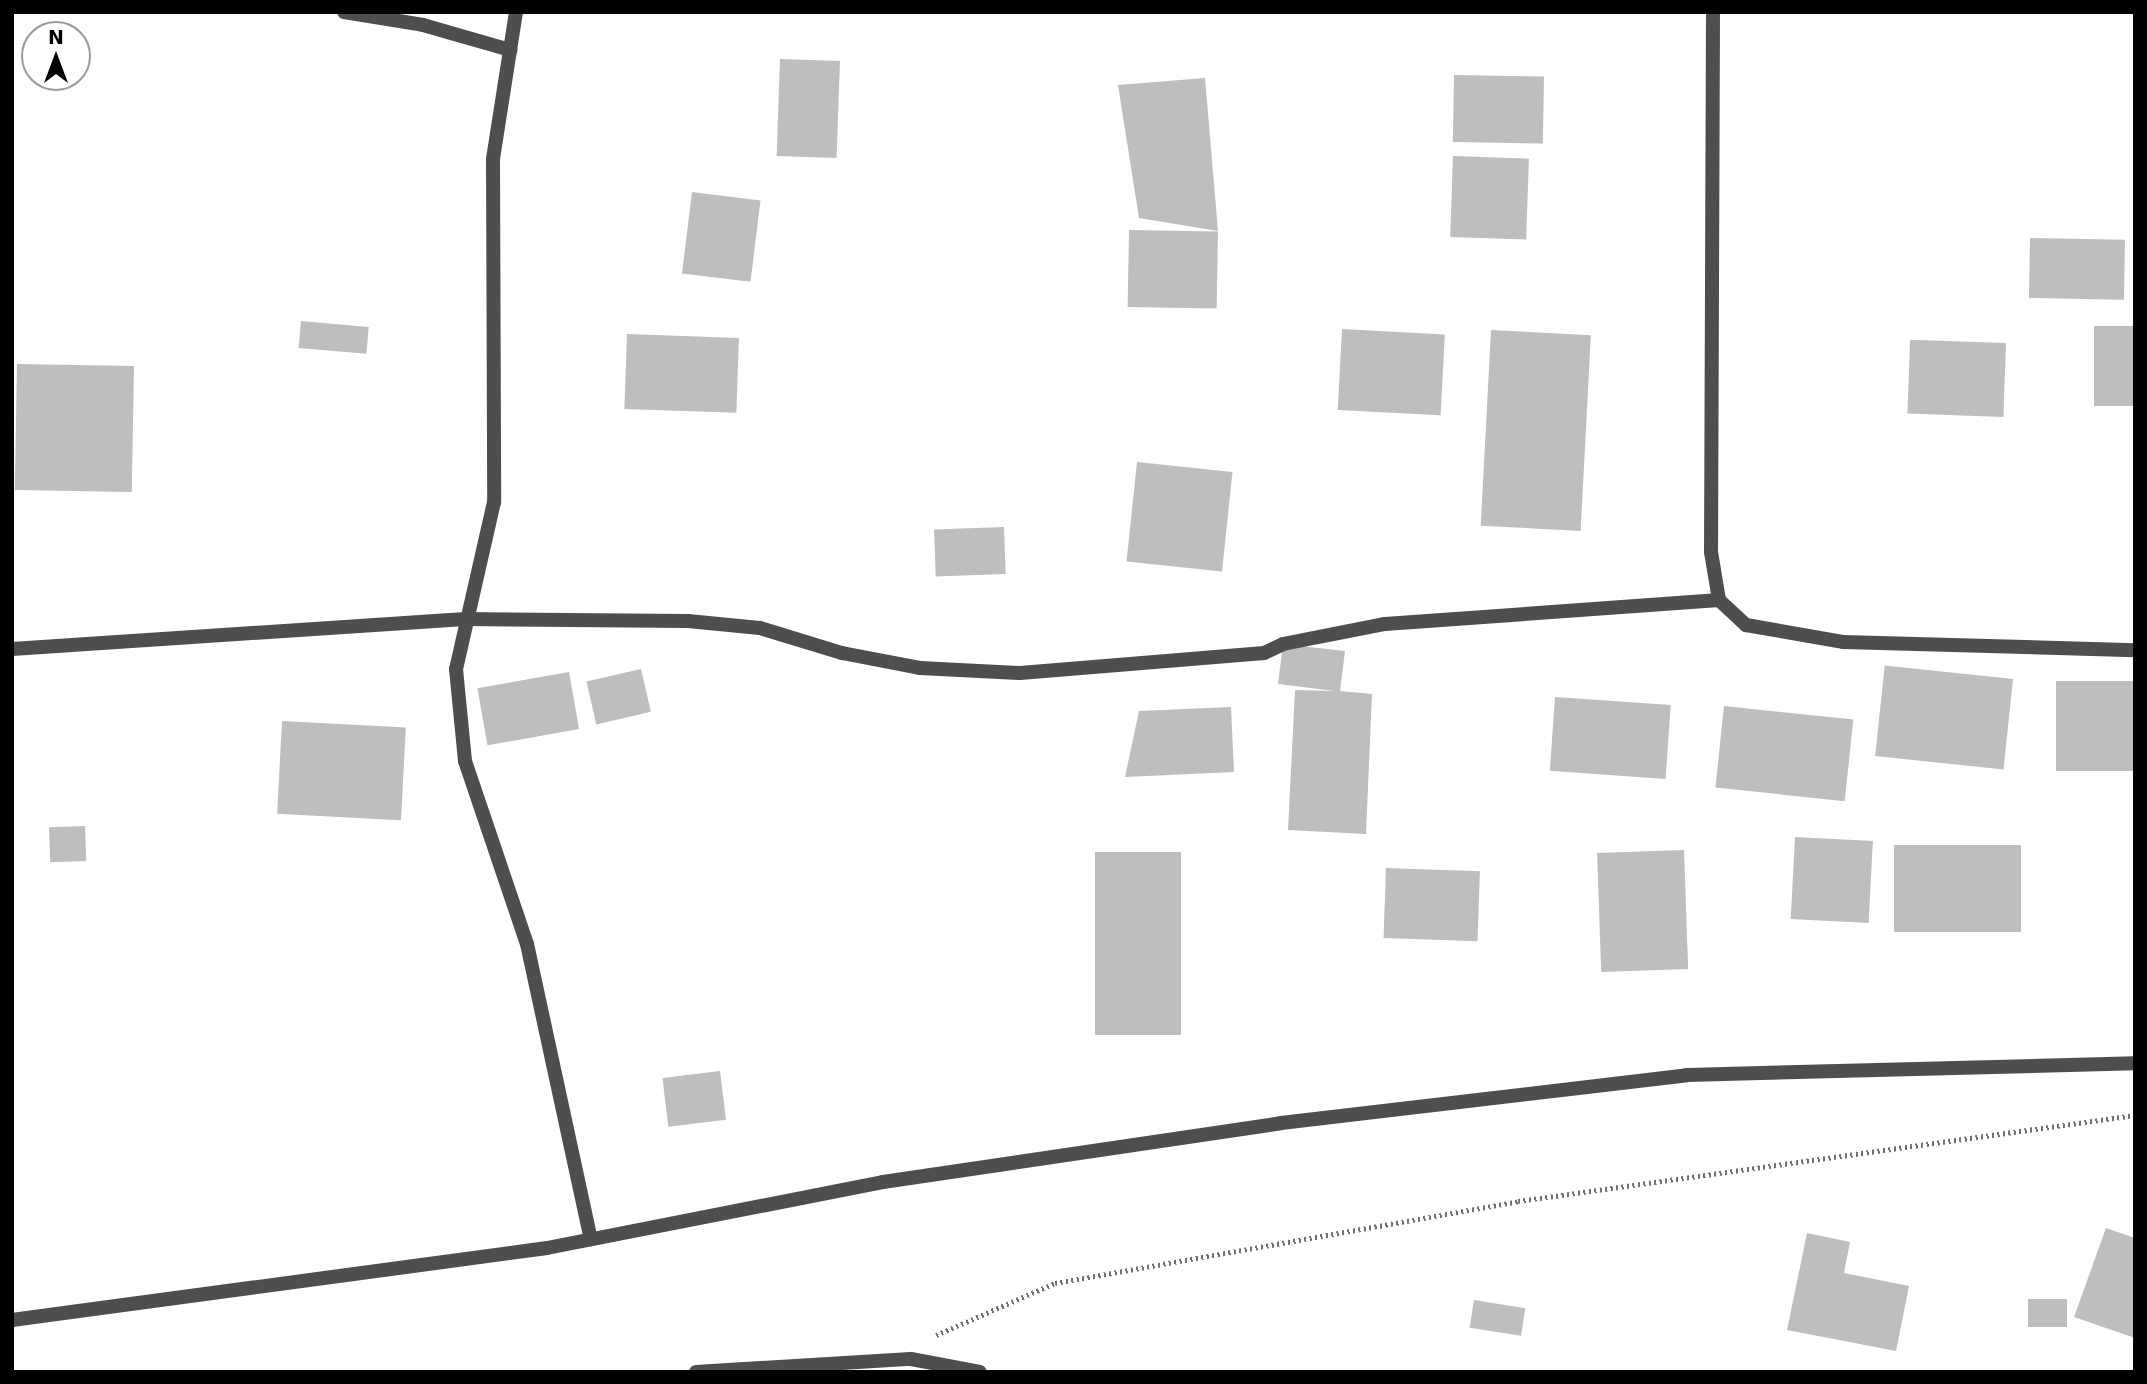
<!DOCTYPE html>
<style>
body{margin:0}
#map{position:relative;width:2147px;height:1384px;overflow:hidden;background:#fff;font-family:"DejaVu Sans",sans-serif}
div>[style]{position:absolute}
.building>*{inset:0;background:#bebebe;transform-origin:0 0}
.path>*{height:4.5px;margin-top:-2.25px;transform-origin:0;background:repeating-linear-gradient(90deg,#707070 0 2px,transparent 0 5.5px)}
.street>*{height:14px;margin:-7px;padding:0 7px;transform-origin:7px;border-radius:7px;background:#4e4e4e}
span{translate:-50% -50%;white-space:nowrap;text-align:center;line-height:1.15;-webkit-text-stroke:6px #fff;paint-order:stroke}
.frame{position:absolute;inset:0;border:14px solid #000;pointer-events:none}
.north{position:absolute;left:21px;top:21px;width:70px;height:70px;box-sizing:border-box;background:#fff;border:2px solid #999;border-radius:50%;rotate:0deg;font-size:19px;font-weight:700;line-height:28px;text-align:center;color:#000}
.north::after{content:'';display:block;margin:auto;width:24px;height:32px;background:#000;clip-path:polygon(50% 0,100% 100%,50% 72%,0 100%)}
</style>
<div id="map">
<div class="building">
<div style="left:780px;top:59px;width:60px;height:97px;rotate:2deg"></div>
<div style="left:1454px;top:75px;width:90px;height:67px;rotate:1deg"></div>
<div style="clip-path:polygon(1205px 78px,1218px 231px,1139px 218px,1118px 85px)"></div>
<div style="left:1453px;top:156px;width:76px;height:81px;rotate:2deg"></div>
<div style="left:692px;top:192px;width:69px;height:82px;rotate:7deg"></div>
<div style="left:1129px;top:230px;width:89px;height:77px;rotate:1deg"></div>
<div style="left:2030px;top:238px;width:95px;height:60px;rotate:1deg"></div>
<div style="left:301px;top:321px;width:68px;height:27px;rotate:5deg"></div>
<div style="left:2135px;top:326px;width:80px;height:41px;rotate:90deg"></div>
<div style="left:1342px;top:329px;width:103px;height:81px;rotate:3deg"></div>
<div style="left:1491px;top:330px;width:100px;height:196px;rotate:3deg"></div>
<div style="left:627px;top:334px;width:112px;height:75px;rotate:2deg"></div>
<div style="left:2006px;top:343px;width:74px;height:96px;rotate:92deg"></div>
<div style="left:17px;top:364px;width:117px;height:126px;rotate:1deg"></div>
<div style="left:1137px;top:462px;width:96px;height:100px;rotate:6deg"></div>
<div style="left:1004px;top:527px;width:47px;height:70px;rotate:88deg"></div>
<div style="clip-path:polygon(1283px 644px,1345px 651px,1340px 691px,1372px 694px,1366px 834px,1288px 830px,1295px 690px,1335px 691px,1278px 684px)"></div>
<div style="left:641px;top:669px;width:44px;height:56px;rotate:77deg"></div>
<div style="left:569px;top:672px;width:58px;height:93px;rotate:80deg"></div>
<div style="left:2013px;top:679px;width:91px;height:129px;rotate:96deg"></div>
<div style="left:2135px;top:681px;width:90px;height:79px;rotate:90deg"></div>
<div style="left:1555px;top:697px;width:116px;height:74px;rotate:4deg"></div>
<div style="left:1724px;top:706px;width:130px;height:82px;rotate:6deg"></div>
<div style="clip-path:polygon(1231px 707px,1234px 772px,1125px 777px,1139px 711px)"></div>
<div style="left:282px;top:721px;width:124px;height:93px;rotate:3deg"></div>
<div style="left:85px;top:826px;width:35px;height:36px;rotate:88deg"></div>
<div style="left:1795px;top:837px;width:78px;height:82px;rotate:3deg"></div>
<div style="left:1894px;top:845px;width:127px;height:87px"></div>
<div style="left:1684px;top:850px;width:119px;height:87px;rotate:88deg"></div>
<div style="left:1095px;top:852px;width:86px;height:183px"></div>
<div style="left:1386px;top:868px;width:94px;height:70px;rotate:2deg"></div>
<div style="left:720px;top:1071px;width:49px;height:58px;rotate:83deg"></div>
<div style="clip-path:polygon(2106px 1228px,2135px 1238px,2135px 1338px,2074px 1317px)"></div>
<div style="clip-path:polygon(1807px 1233px,1850px 1242px,1844px 1273px,1909px 1286px,1896px 1351px,1787px 1330px)"></div>
<div style="left:2028px;top:1299px;width:39px;height:28px"></div>
<div style="left:1474px;top:1300px;width:52px;height:28px;rotate:9deg"></div>
</div>
<div class="path">
<div style="left:936px;top:1335px;width:130px;rotate:-23.6deg"></div>
<div style="left:1055px;top:1283px;width:470px;rotate:-10deg"></div>
<div style="left:1518px;top:1201px;width:623px;rotate:-7.93deg"></div>
</div>
<div class="street">
<div style="left:344px;top:12px;width:80px;rotate:9.3deg"></div>
<div style="left:423px;top:25px;width:91px;rotate:16deg"></div>
<div style="left:516px;top:12px;width:149px;rotate:98.9deg"></div>
<div style="left:493px;top:159px;width:343px;rotate:89.8deg"></div>
<div style="left:494px;top:502px;width:171px;rotate:102.8deg"></div>
<div style="left:456px;top:669px;width:92px;rotate:84.4deg"></div>
<div style="left:465px;top:761px;width:193px;rotate:71.3deg"></div>
<div style="left:527px;top:944px;width:302px;rotate:77.8deg"></div>
<div style="left:1713px;top:12px;width:540px;rotate:90.21deg"></div>
<div style="left:1711px;top:552px;width:49px;rotate:80.5deg"></div>
<div style="left:1719px;top:600px;width:37px;rotate:43deg"></div>
<div style="left:1746px;top:625px;width:98px;rotate:9.9deg"></div>
<div style="left:1843px;top:642px;width:292px;rotate:1.6deg"></div>
<div style="left:12px;top:649px;width:454px;rotate:-3.8deg"></div>
<div style="left:465px;top:619px;width:223px;rotate:0.5deg"></div>
<div style="left:688px;top:621px;width:72px;rotate:5.6deg"></div>
<div style="left:760px;top:628px;width:86px;rotate:17deg"></div>
<div style="left:842px;top:653px;width:79px;rotate:10.9deg"></div>
<div style="left:920px;top:668px;width:100px;rotate:2.9deg"></div>
<div style="left:1020px;top:673px;width:245px;rotate:-4.7deg"></div>
<div style="left:1264px;top:653px;width:21px;rotate:-25deg"></div>
<div style="left:1283px;top:644px;width:104px;rotate:-11.1deg"></div>
<div style="left:1385px;top:624px;width:335px;rotate:-4.1deg"></div>
<div style="left:12px;top:1320px;width:540px;rotate:-7.66deg"></div>
<div style="left:547px;top:1248px;width:342px;rotate:-11.1deg"></div>
<div style="left:883px;top:1182px;width:402px;rotate:-8.4deg"></div>
<div style="left:1281px;top:1123px;width:409px;rotate:-6.7deg"></div>
<div style="left:1687px;top:1075px;width:448px;rotate:-1.5deg"></div>
<div style="left:696px;top:1372px;width:215px;rotate:-3.5deg"></div>
<div style="left:911px;top:1359px;width:70px;rotate:10.7deg"></div>
</div>
<div class="frame"></div>
<div class="north">N</div>
</div>
